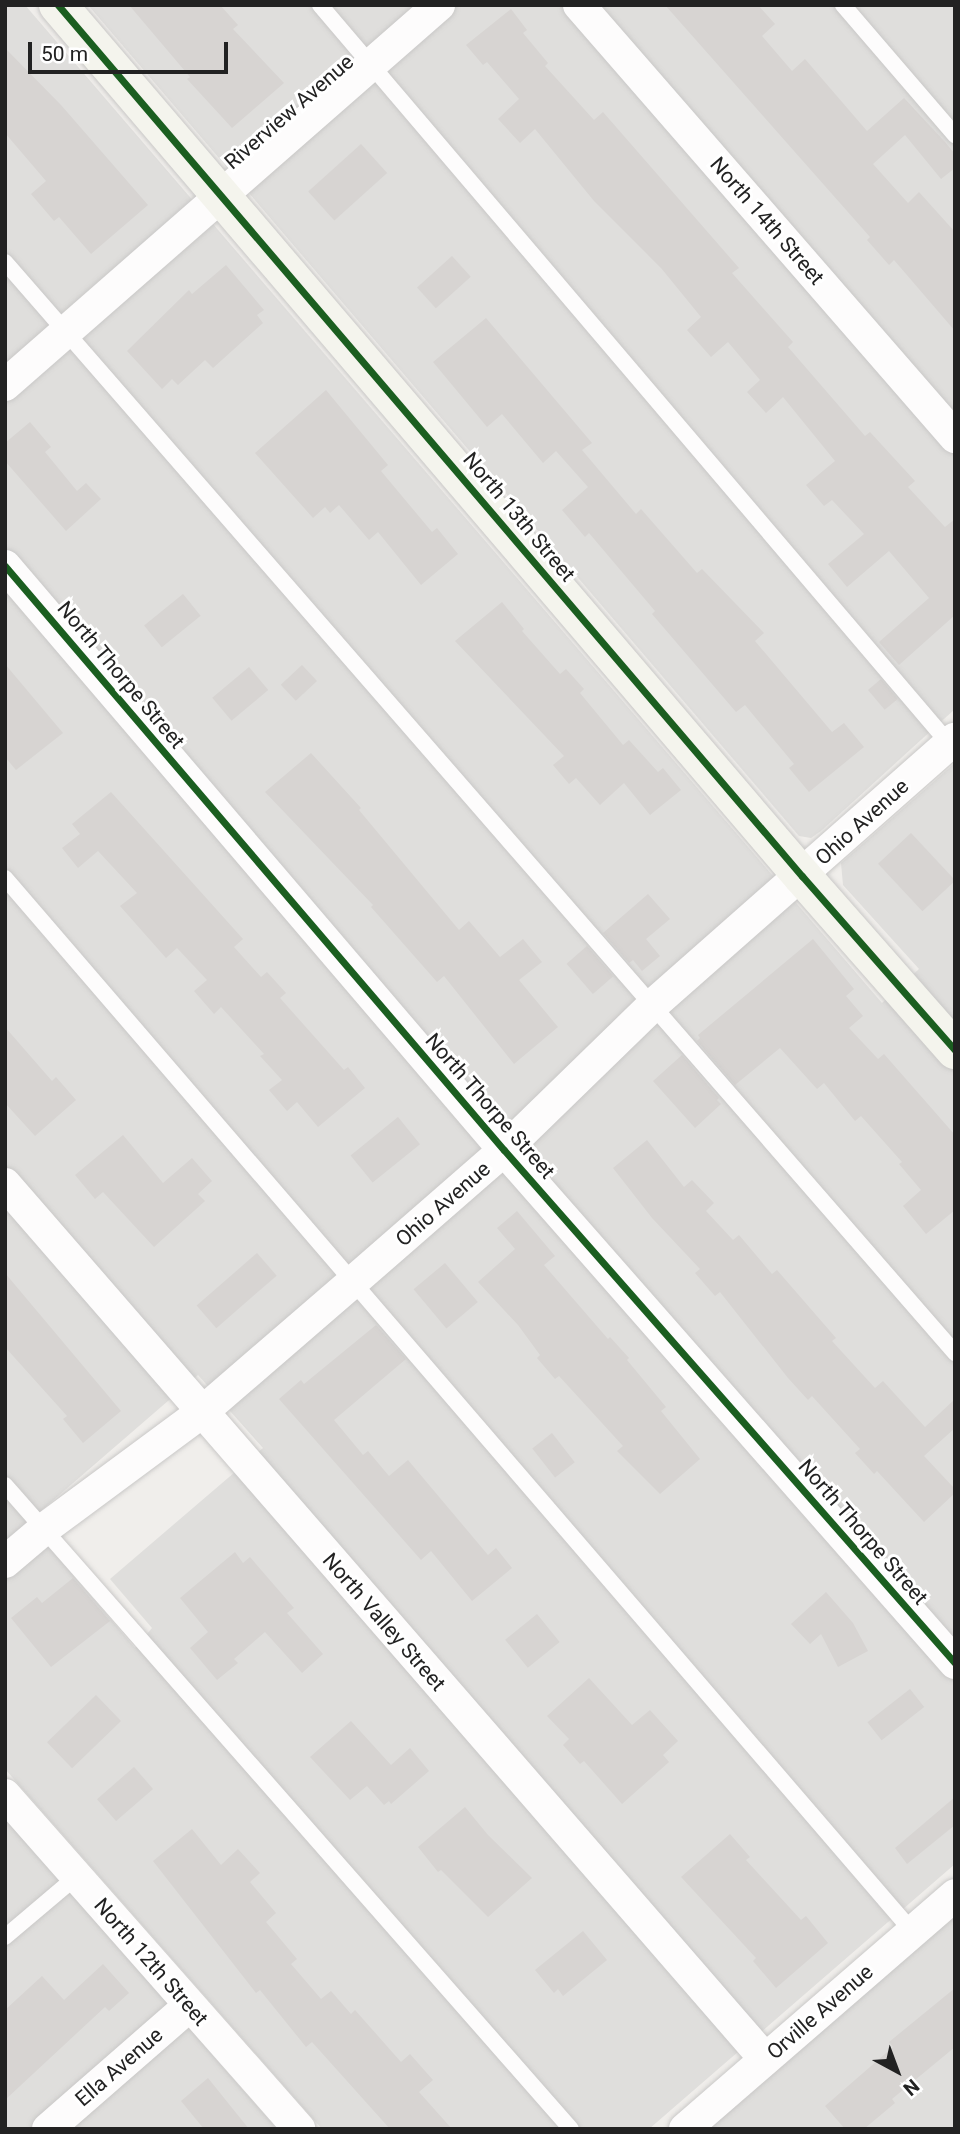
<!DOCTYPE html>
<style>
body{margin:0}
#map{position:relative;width:960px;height:2134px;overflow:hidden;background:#f0eeeb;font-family:Roboto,sans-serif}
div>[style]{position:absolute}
.residential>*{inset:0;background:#dfdedc}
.building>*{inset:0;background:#d7d4d2;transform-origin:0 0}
.roads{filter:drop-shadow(0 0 2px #c9c8c7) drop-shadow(0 0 2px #c9c8c7)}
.lane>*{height:16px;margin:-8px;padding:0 8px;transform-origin:8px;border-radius:8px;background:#fdfcfc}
.street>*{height:32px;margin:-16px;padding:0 16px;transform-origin:16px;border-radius:16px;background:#fdfcfc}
.secondary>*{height:38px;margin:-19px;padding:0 19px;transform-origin:19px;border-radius:19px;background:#f4f4ed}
.cycleway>*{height:7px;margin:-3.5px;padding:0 3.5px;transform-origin:3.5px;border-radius:3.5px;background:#1b5e20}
span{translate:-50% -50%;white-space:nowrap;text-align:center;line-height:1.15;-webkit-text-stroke:6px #fff;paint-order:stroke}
.street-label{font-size:21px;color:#222}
.frame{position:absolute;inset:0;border:7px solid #222;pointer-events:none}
.north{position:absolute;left:862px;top:2036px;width:70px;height:70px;-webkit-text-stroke:5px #fff;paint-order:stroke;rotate:139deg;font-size:19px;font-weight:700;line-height:28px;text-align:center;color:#222}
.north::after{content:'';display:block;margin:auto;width:24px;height:32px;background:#222;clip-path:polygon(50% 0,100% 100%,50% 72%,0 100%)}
.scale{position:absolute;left:28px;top:42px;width:200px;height:32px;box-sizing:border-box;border:4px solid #222;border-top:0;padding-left:9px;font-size:21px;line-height:24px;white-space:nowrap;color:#222;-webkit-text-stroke:5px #fff;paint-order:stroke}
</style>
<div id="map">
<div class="residential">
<div style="clip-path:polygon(evenodd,5px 5px,25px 5px,882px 1003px,919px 969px,843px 885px,841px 863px,955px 763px,955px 1864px,649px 2129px,322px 2129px,5px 1769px,5px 5px,198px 1375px,263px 1448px,110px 1579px,152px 1628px,135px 1648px,28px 1522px,198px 1375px)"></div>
<div style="clip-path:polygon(88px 5px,955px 5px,955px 709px,821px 831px,811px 838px,799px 836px)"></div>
<div style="clip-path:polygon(5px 1817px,277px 2129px,5px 2129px)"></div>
<div style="clip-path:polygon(955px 1909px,955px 2129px,700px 2129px)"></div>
</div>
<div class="building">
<div style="clip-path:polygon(129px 5px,220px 5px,238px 25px,233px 29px,284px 83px,232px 128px,187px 79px,190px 77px)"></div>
<div style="clip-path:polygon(665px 5px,758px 5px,775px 24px,762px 36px,792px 71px,805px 59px,867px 131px,904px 98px,945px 142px,955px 154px,955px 168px,941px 179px,905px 135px,873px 164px,908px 203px,919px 192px,955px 232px,955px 331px,894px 260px,889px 265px,867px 240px,870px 237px)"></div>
<div style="clip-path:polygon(511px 9px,527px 30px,523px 33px,548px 63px,545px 66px,594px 120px,603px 112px,739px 268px,732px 273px,793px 342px,788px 347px,865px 436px,870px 432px,915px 481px,908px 487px,945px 527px,955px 519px,955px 615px,899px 665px,879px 642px,929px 598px,889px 551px,847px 587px,828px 564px,864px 534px,832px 500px,824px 506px,806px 485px,835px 461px,783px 397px,766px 413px,747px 392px,760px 380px,728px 342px,711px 357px,687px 330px,701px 317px,661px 268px,594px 201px,535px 129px,520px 143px,498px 119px,519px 99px,487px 62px,483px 65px,466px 45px)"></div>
<div style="clip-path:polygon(5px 48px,61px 105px,148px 205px,91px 254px,59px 217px,54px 221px,31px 194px,46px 181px,5px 133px)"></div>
<div style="left:361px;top:144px;width:39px;height:71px;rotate:48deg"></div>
<div style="left:452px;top:256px;width:28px;height:47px;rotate:48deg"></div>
<div style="clip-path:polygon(226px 265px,264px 310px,257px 315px,263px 323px,213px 368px,205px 360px,178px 385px,172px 379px,162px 389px,127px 351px,189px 290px,192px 294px)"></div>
<div style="clip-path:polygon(486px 318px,592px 443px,582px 450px,636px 514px,641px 509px,697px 573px,702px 569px,764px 633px,755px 641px,832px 732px,844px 723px,864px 747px,809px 792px,789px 768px,794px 764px,745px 705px,736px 712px,652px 614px,655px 611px,589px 533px,585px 537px,562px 510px,588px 487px,556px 451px,543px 463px,502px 414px,487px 427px,433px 362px)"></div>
<div style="clip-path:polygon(326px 390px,388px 465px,381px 471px,432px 532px,437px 528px,458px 554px,421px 585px,378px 532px,369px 540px,339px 505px,330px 513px,325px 507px,313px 518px,255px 453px)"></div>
<div style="clip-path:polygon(30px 422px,51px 447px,45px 452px,77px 491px,86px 483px,101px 499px,66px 531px,5px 461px,5px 443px)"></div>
<div style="left:183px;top:594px;width:28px;height:50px;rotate:51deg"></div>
<div style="clip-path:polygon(502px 602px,524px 629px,522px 631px,560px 674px,566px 669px,584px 689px,580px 693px,623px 745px,629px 740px,658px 772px,663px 768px,681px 790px,650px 815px,624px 783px,600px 805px,576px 778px,569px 784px,553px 765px,564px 756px,455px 641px)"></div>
<div style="clip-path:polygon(5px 664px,63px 733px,16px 770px,5px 757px)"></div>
<div style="left:302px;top:665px;width:22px;height:29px;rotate:47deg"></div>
<div style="left:249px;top:667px;width:30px;height:48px;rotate:50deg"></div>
<div style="left:881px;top:679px;width:26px;height:17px;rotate:50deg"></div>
<div style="clip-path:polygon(311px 753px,361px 808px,359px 810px,459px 930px,469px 921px,500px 957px,523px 939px,542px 962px,519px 980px,558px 1027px,514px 1064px,444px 976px,437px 982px,371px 907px,373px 905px,265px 792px)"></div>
<div style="clip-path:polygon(111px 792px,243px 939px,234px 947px,261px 977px,267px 972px,286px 993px,280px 998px,344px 1070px,348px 1067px,365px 1088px,318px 1127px,297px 1102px,287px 1111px,269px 1090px,282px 1080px,260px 1056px,264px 1054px,221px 1007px,214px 1014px,194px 991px,207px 980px,177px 948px,166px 958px,120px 906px,137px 893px,98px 851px,78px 868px,62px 848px,80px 834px,72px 824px)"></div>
<div style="left:911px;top:833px;width:65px;height:45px;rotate:47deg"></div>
<div style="clip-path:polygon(648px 894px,670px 919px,646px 939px,660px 956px,642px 971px,633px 960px,629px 963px,603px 933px)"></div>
<div style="clip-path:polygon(813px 939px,854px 989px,846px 996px,863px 1016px,849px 1028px,878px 1059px,884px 1054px,955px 1135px,955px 1210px,926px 1234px,903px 1206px,921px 1190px,899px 1164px,902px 1162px,861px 1116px,855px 1121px,824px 1083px,817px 1089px,780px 1048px,735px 1085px,697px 1041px,700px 1038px,698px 1035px)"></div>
<div style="left:587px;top:946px;width:40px;height:27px;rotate:49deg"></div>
<div style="clip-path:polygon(5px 1027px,52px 1081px,56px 1077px,76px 1100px,35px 1136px,5px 1103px)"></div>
<div style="clip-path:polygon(682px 1055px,719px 1098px,717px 1100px,721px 1104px,695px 1128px,653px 1081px)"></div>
<div style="left:398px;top:1117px;width:35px;height:61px;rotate:51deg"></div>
<div style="clip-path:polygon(123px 1135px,163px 1183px,192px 1158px,212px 1181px,198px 1194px,205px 1201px,154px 1247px,103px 1192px,95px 1199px,75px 1175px)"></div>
<div style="clip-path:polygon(647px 1140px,684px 1187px,692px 1180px,714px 1203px,706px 1211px,733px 1240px,739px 1235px,772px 1274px,777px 1270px,836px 1338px,832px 1341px,875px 1388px,883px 1381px,925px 1427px,955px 1399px,955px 1428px,924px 1456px,955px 1489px,955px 1493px,924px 1522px,877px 1471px,874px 1474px,855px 1453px,860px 1449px,812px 1396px,808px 1400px,788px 1378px,720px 1292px,715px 1296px,695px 1273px,700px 1269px,652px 1218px,613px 1168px)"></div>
<div style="clip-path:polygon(517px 1211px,555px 1256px,544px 1265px,608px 1339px,610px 1337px,629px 1358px,627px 1360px,666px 1407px,661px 1411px,700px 1459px,660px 1494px,617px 1451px,623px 1446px,559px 1376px,555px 1379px,537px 1358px,540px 1355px,518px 1325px,478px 1282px,515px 1249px,497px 1228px)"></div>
<div style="left:257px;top:1253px;width:30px;height:80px;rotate:49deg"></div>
<div style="left:445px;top:1263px;width:51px;height:41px;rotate:50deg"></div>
<div style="clip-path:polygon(5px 1273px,121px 1411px,83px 1443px,63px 1419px,67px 1416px,5px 1347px)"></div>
<div style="clip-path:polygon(376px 1325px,406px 1359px,334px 1420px,363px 1455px,368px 1451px,389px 1476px,408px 1460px,488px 1555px,496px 1548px,512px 1568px,472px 1601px,431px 1551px,421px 1560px,279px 1399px,301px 1380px,304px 1384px)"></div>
<div style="left:552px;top:1433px;width:37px;height:25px;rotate:52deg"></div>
<div style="clip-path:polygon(235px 1552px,243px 1563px,250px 1557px,294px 1608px,287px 1613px,323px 1654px,302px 1673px,265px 1632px,234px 1659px,238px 1663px,217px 1680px,190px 1648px,208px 1632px,180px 1598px)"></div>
<div style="clip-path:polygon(73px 1578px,110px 1621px,51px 1667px,11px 1618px,37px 1597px,42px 1603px)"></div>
<div style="clip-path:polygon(826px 1592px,853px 1623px,868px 1651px,838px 1667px,821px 1634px,810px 1644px,791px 1624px)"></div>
<div style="left:537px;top:1614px;width:36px;height:41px;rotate:51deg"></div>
<div style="clip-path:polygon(589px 1678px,632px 1725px,650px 1710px,678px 1741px,663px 1755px,669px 1762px,622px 1804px,584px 1761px,580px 1764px,563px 1745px,569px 1739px,547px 1716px)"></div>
<div style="left:910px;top:1689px;width:23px;height:54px;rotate:52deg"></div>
<div style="left:96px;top:1695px;width:36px;height:68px;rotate:46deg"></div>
<div style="clip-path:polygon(351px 1721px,391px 1765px,410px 1748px,429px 1771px,391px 1804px,389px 1801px,384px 1805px,367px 1786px,350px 1800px,310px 1757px)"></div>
<div style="left:134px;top:1767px;width:29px;height:49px;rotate:49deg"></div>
<div style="clip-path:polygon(955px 1797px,955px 1825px,907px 1864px,895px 1848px)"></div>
<div style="clip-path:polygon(465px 1807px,488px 1835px,532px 1878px,488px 1917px,441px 1870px,438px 1872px,418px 1847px)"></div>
<div style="clip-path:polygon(192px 1829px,221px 1865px,238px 1849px,260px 1873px,250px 1882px,276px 1913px,266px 1922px,297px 1959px,291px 1964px,321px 1999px,331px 1991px,351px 2014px,355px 2010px,401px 2062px,410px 2054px,433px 2080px,419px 2092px,452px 2129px,390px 2129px,312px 2042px,306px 2047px,260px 1990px,256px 1993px,153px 1861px)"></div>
<div style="clip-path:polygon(730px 1834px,750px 1857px,746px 1860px,801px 1920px,806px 1916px,828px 1943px,776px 1988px,753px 1961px,756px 1958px,681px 1877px)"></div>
<div style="clip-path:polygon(583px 1931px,607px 1960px,563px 1996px,558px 1989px,554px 1993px,535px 1970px)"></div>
<div style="clip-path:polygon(103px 1964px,129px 1993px,109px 2011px,105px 2007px,5px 2100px,5px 2010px,42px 1976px,64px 2000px)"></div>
<div style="clip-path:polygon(955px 1988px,955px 2047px,892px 2099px,895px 2103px,864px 2129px,845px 2129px,825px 2106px,893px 2047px,889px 2042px)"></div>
<div style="clip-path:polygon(208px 2078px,249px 2129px,204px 2129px,181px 2101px)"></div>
</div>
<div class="roads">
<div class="lane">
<div style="left:320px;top:5px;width:975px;rotate:49.58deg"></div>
<div style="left:843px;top:5px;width:172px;rotate:49.3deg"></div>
<div style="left:5px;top:262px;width:1447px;rotate:48.95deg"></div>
<div style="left:5px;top:878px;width:1391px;rotate:49.26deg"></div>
<div style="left:5px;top:1485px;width:857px;rotate:48.69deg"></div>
<div style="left:5px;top:1937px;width:93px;rotate:-40.2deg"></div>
</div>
<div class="street">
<div style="left:579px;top:5px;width:573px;rotate:48.96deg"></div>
<div style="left:5px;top:385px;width:577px;rotate:-41.2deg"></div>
<div style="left:5px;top:566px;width:768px;rotate:49.49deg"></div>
<div style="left:504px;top:1150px;width:683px;rotate:48.68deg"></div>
<div style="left:5px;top:1184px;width:1159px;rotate:49.02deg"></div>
<div style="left:5px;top:1562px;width:51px;rotate:-40.2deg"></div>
<div style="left:44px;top:1529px;width:195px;rotate:-36.5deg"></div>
<div style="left:201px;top:1413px;width:202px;rotate:-40.8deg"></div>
<div style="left:354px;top:1281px;width:199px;rotate:-41.1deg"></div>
<div style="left:504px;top:1150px;width:209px;rotate:-44.2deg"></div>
<div style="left:654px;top:1004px;width:401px;rotate:-41.4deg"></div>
<div style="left:5px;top:1795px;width:445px;rotate:48.6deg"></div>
<div style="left:48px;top:2129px;width:187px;rotate:-41.1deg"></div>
<div style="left:685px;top:2129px;width:357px;rotate:-40.9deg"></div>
</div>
<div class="secondary">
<div style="left:58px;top:5px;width:1146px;rotate:49.5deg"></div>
<div style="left:802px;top:876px;width:232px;rotate:48.7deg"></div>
</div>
</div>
<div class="cycleway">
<div style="left:58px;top:5px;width:1146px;rotate:49.5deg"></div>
<div style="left:802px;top:876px;width:232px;rotate:48.7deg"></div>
<div style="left:5px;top:566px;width:768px;rotate:49.49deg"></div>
<div style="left:504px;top:1150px;width:683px;rotate:48.68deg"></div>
</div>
<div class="street-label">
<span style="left:289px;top:112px;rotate:-41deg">Riverview Avenue</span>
<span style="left:767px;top:221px;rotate:49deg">North 14th Street</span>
<span style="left:519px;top:517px;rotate:50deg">North 13th Street</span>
<span style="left:121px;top:675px;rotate:50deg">North Thorpe Street</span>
<span style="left:862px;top:822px;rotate:-42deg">Ohio Avenue</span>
<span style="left:490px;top:1106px;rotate:49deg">North Thorpe Street</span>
<span style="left:443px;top:1204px;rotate:-41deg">Ohio Avenue</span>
<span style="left:863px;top:1532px;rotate:49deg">North Thorpe Street</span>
<span style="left:384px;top:1622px;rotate:49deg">North Valley Street</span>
<span style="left:151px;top:1962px;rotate:49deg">North 12th Street</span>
<span style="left:820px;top:2012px;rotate:-41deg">Orville Avenue</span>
<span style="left:119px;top:2067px;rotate:-41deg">Ella Avenue</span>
</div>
<div class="frame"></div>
<div class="north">N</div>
<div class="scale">50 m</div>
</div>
